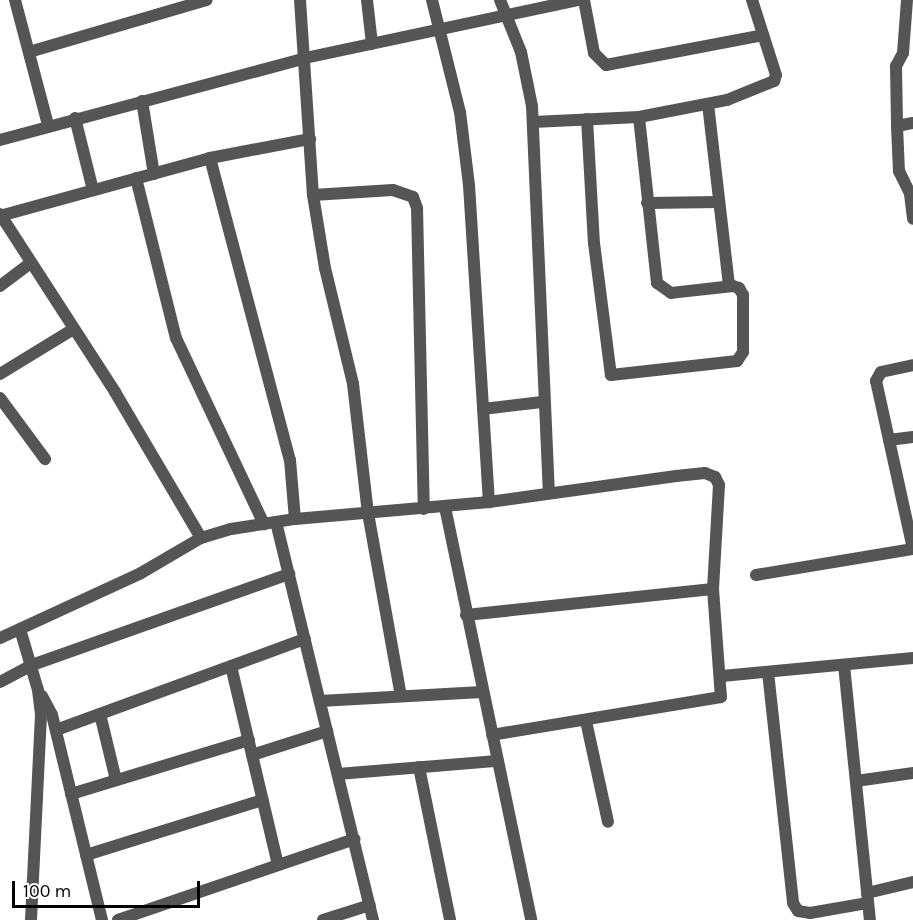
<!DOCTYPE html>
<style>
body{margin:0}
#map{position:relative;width:913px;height:920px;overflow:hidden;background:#fff;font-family:Karla,sans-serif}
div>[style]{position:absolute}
.street>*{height:12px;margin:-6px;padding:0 6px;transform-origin:6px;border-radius:6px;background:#555}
span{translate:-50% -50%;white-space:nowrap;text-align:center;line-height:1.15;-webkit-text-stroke:6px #fff;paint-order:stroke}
.scale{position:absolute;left:12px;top:881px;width:188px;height:27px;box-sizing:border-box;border:3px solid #000;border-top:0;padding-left:8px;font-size:18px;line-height:21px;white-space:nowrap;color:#000;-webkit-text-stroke:4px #fff;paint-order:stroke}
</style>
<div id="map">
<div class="street">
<div style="left:15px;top:0;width:129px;rotate:75.2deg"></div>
<div style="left:300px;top:0;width:195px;rotate:86.2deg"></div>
<div style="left:313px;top:195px;width:74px;rotate:80.7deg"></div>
<div style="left:325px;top:268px;width:119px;rotate:76.4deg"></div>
<div style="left:353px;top:384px;width:130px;rotate:83.4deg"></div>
<div style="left:368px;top:513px;width:186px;rotate:79.8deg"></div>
<div style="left:367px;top:0;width:44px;rotate:83.5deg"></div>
<div style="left:432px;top:0;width:115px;rotate:76deg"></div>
<div style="left:460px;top:112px;width:74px;rotate:83deg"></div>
<div style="left:469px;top:185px;width:318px;rotate:86.4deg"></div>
<div style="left:500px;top:0;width:56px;rotate:68deg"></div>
<div style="left:521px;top:52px;width:55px;rotate:78.5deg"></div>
<div style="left:532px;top:106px;width:387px;rotate:87.5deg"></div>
<div style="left:584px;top:0;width:54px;rotate:79.3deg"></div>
<div style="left:594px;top:53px;width:17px;rotate:45deg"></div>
<div style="left:606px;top:65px;width:160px;rotate:-10.8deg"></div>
<div style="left:907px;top:0;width:53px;rotate:94.3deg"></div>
<div style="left:903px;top:53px;width:15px;rotate:118deg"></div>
<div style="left:896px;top:66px;width:60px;rotate:89deg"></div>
<div style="left:897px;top:126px;width:45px;rotate:87.5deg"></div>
<div style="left:899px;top:171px;width:25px;rotate:64deg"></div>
<div style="left:910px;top:194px;width:25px;rotate:83deg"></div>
<div style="left:29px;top:52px;width:185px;rotate:-16.3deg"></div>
<div style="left:142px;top:101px;width:74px;rotate:80.7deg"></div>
<div style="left:708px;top:104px;width:183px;rotate:83.4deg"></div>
<div style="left:75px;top:118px;width:74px;rotate:76deg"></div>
<div style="left:587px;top:119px;width:124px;rotate:86.8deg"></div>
<div style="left:594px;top:243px;width:133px;rotate:82.7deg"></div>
<div style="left:611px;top:375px;width:127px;rotate:-6.3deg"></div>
<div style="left:737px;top:361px;width:11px;rotate:-56deg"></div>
<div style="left:743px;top:352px;width:57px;rotate:-90deg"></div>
<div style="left:743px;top:295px;width:8px;rotate:-120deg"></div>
<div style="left:739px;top:288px;width:6px;rotate:-162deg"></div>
<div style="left:733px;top:286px;width:62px;rotate:173.6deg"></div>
<div style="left:671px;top:293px;width:17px;rotate:-144deg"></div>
<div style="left:657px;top:283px;width:167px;rotate:-96.2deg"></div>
<div style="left:533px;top:122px;width:106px;rotate:-2.7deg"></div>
<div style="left:639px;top:117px;width:90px;rotate:-10.9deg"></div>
<div style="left:727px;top:100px;width:51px;rotate:-22deg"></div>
<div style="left:774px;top:81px;width:6px;rotate:-72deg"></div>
<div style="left:776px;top:75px;width:79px;rotate:-107.7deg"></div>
<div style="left:897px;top:126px;width:16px;rotate:-11deg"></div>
<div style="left:0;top:140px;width:316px;rotate:-15deg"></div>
<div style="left:305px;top:58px;width:280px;rotate:-12deg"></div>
<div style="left:210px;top:158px;width:312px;rotate:75.2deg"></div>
<div style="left:290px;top:460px;width:59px;rotate:85.2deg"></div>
<div style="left:136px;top:178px;width:165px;rotate:76deg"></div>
<div style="left:176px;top:338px;width:206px;rotate:64.7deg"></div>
<div style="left:313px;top:195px;width:80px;rotate:-3.6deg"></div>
<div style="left:393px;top:190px;width:21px;rotate:19deg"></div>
<div style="left:413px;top:197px;width:12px;rotate:70deg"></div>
<div style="left:417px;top:208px;width:301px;rotate:88.7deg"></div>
<div style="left:647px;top:203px;width:72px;rotate:-0.8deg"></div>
<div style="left:0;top:214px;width:212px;rotate:57.1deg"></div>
<div style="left:115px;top:392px;width:169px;rotate:59.5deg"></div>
<div style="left:0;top:216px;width:218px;rotate:-15.4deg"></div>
<div style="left:210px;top:158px;width:102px;rotate:-10.8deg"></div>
<div style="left:0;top:286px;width:38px;rotate:-37deg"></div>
<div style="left:0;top:374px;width:84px;rotate:-31.4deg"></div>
<div style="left:0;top:398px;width:76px;rotate:53.6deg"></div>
<div style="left:483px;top:409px;width:59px;rotate:-6.8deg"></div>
<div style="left:889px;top:440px;width:24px;rotate:-7deg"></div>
<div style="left:445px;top:507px;width:422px;rotate:78.2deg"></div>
<div style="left:276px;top:522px;width:410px;rotate:76.3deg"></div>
<div style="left:913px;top:549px;width:172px;rotate:-102.4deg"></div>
<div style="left:876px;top:381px;width:10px;rotate:-61deg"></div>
<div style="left:881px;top:372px;width:33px;rotate:-12deg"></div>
<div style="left:756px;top:575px;width:159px;rotate:-9.4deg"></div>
<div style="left:466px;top:615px;width:248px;rotate:-6deg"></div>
<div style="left:20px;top:629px;width:64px;rotate:73.6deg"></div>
<div style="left:38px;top:690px;width:25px;rotate:83deg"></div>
<div style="left:41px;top:715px;width:205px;rotate:92.8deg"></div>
<div style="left:0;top:638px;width:155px;rotate:-24.7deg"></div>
<div style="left:141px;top:573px;width:69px;rotate:-30.3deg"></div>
<div style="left:201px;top:538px;width:31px;rotate:-17deg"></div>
<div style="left:231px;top:529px;width:65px;rotate:-8.9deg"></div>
<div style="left:295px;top:519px;width:195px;rotate:-5deg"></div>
<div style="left:489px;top:502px;width:189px;rotate:-7.9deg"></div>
<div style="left:676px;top:476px;width:29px;rotate:-6deg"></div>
<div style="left:705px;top:473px;width:11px;rotate:22deg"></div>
<div style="left:715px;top:477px;width:9px;rotate:63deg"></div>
<div style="left:719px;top:485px;width:104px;rotate:93.3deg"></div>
<div style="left:713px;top:589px;width:108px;rotate:85.8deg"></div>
<div style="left:721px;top:697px;width:232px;rotate:170.6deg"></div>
<div style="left:844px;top:665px;width:256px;rotate:84.2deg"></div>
<div style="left:231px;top:666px;width:204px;rotate:76.7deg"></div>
<div style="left:768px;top:672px;width:232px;rotate:83.8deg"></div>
<div style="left:793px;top:903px;width:9px;rotate:58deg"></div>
<div style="left:798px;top:911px;width:12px;rotate:9deg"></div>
<div style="left:810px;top:913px;width:59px;rotate:-9.8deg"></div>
<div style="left:722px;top:676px;width:192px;rotate:-5.4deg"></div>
<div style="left:0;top:682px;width:36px;rotate:-28deg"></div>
<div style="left:32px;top:665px;width:273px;rotate:-19.5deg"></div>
<div style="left:42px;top:696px;width:21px;rotate:62deg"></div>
<div style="left:52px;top:715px;width:211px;rotate:76.3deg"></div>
<div style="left:320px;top:701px;width:162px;rotate:-3.2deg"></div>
<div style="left:100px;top:714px;width:68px;rotate:76.4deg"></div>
<div style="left:586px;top:721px;width:103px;rotate:77.7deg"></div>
<div style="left:56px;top:730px;width:265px;rotate:-20.1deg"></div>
<div style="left:252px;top:755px;width:79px;rotate:-17.7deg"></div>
<div style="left:419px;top:767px;width:156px;rotate:78.5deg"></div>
<div style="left:338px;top:774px;width:160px;rotate:-4.7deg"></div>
<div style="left:856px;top:781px;width:58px;rotate:-8deg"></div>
<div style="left:71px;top:794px;width:186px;rotate:-16.9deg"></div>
<div style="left:86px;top:855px;width:185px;rotate:-17.3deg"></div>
<div style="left:867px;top:893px;width:47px;rotate:-13.4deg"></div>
<div style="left:118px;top:920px;width:250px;rotate:-18.9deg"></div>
<div style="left:323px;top:920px;width:49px;rotate:-17.7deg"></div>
</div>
<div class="scale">100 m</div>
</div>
